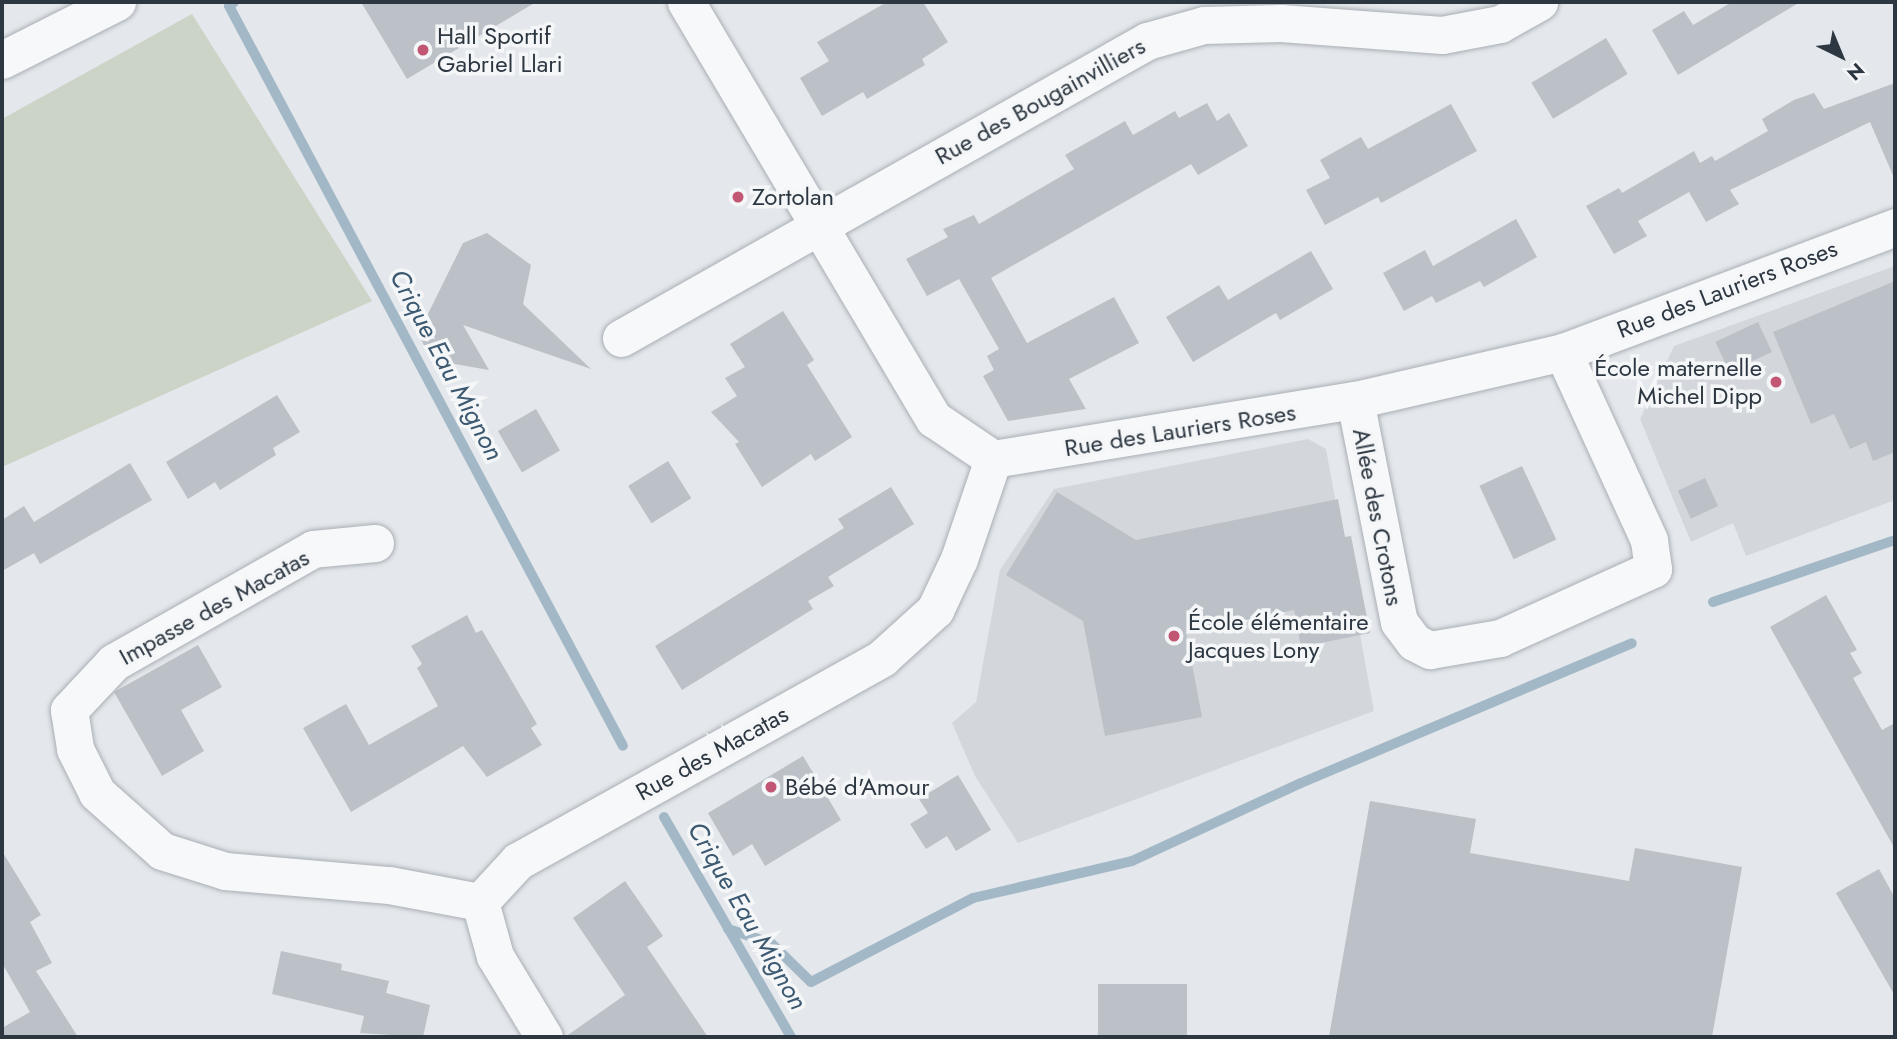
<!DOCTYPE html>
<meta charset="utf-8">
<style>
body{margin:0}
#map{position:relative;width:1897px;height:1039px;overflow:hidden;background:#e4e7eb;font-family:Jost,sans-serif}
div>[style]{position:absolute}
.built>*{inset:0;background:#d3d7dc}
.green>*{inset:0;background:#cbd4c6}
.stream>*{height:10px;margin:-5px;padding:0 5px;transform-origin:5px;border-radius:5px;background:#a3b8c6}
.building>*{inset:0;background:#bcc1c7;transform-origin:0 0}
.roads{filter:drop-shadow(0 0 2px #a9afb5) drop-shadow(0 0 2px #a9afb5)}
.minor>*{height:37px;margin:-18.5px;padding:0 18.5px;transform-origin:18.5px;border-radius:18.5px;background:#f7f8f9}
.dots>*{width:19px;height:19px;translate:-50% -50%;box-sizing:border-box;border:4px solid #f4f6f8;border-radius:50%}
span{translate:-50% -50%;white-space:nowrap;text-align:center;line-height:1.15;-webkit-text-stroke:7px #f4f6f8;paint-order:stroke}
.poi-label{font-size:24px;color:#2d3741}
.left{translate:0 -50%;text-align:left}
.right{translate:-100% -50%;text-align:right}
.street-label{font-size:24px;color:#2d3741}
.water-label{font-size:26px;color:#3c5971;font-style:italic}
.frame{position:absolute;inset:0;border:4px solid #2d3741;pointer-events:none}
.north{position:absolute;left:1806px;top:21px;width:70px;height:70px;-webkit-text-stroke:5px #f4f6f8;paint-order:stroke;rotate:137deg;font-size:19px;font-weight:700;line-height:28px;text-align:center;color:#2d3741}
.north::after{content:'';display:block;margin:auto;width:24px;height:32px;background:#2d3741;clip-path:polygon(50% 0,100% 100%,50% 72%,0 100%)}
</style>
<div id="map">
<div class="built">
<div style="clip-path:polygon(1895px 266px,1895px 500px,1746px 556px,1733px 523px,1691px 542px,1640px 419px,1674px 346px)"></div>
<div style="clip-path:polygon(1308px 439px,1326px 449px,1374px 711px,1018px 843px,975px 776px,952px 723px,976px 702px,1000px 570px,1054px 489px)"></div>
</div>
<div class="green">
<div style="clip-path:polygon(192px 14px,372px 301px,2px 467px,2px 119px)"></div>
</div>
<div class="stream">
<div style="left:234px;top:2px;width:6px;rotate:141deg"></div>
<div style="left:229px;top:6px;width:838px;rotate:61.97deg"></div>
<div style="left:1713px;top:602px;width:192px;rotate:-18.8deg"></div>
<div style="left:664px;top:817px;width:254px;rotate:60deg"></div>
<div style="left:728px;top:929px;width:45px;rotate:18deg"></div>
<div style="left:771px;top:943px;width:56px;rotate:44.3deg"></div>
<div style="left:811px;top:982px;width:182px;rotate:-27.4deg"></div>
<div style="left:973px;top:898px;width:163px;rotate:-13.1deg"></div>
<div style="left:1132px;top:861px;width:186px;rotate:-24.8deg"></div>
<div style="left:1301px;top:783px;width:359px;rotate:-22.9deg"></div>
</div>
<div class="building">
<div style="clip-path:polygon(361px 2px,536px 2px,407px 79px)"></div>
<div style="clip-path:polygon(887px 2px,923px 2px,948px 42px,922px 59px,925px 65px,867px 99px,863px 92px,822px 116px,800px 78px,829px 61px,817px 42px)"></div>
<div style="clip-path:polygon(1732px 2px,1800px 2px,1678px 75px,1652px 30px,1684px 11px,1693px 25px)"></div>
<div style="left:1606px;top:38px;width:42px;height:87px;rotate:59deg"></div>
<div style="clip-path:polygon(1895px 83px,1895px 180px,1870px 122px,1730px 190px,1739px 204px,1706px 222px,1689px 192px,1638px 221px,1647px 236px,1614px 254px,1586px 206px,1619px 188px,1622px 193px,1694px 151px,1700px 163px,1712px 156px,1715px 161px,1768px 131px,1762px 119px,1794px 100px,1814px 93px,1824px 109px)"></div>
<div style="clip-path:polygon(1207px 103px,1217px 121px,1229px 113px,1248px 146px,1198px 175px,1191px 164px,991px 278px,1027px 343px,1114px 297px,1139px 343px,1069px 379px,1086px 409px,1008px 421px,983px 376px,994px 370px,987px 356px,999px 349px,959px 279px,927px 296px,906px 259px,948px 237px,943px 229px,974px 215px,979px 224px,1074px 169px,1065px 155px,1125px 121px,1133px 135px,1175px 111px,1179px 118px)"></div>
<div style="clip-path:polygon(1451px 104px,1477px 151px,1381px 203px,1378px 197px,1325px 225px,1306px 190px,1330px 178px,1320px 160px,1361px 137px,1368px 149px)"></div>
<div style="clip-path:polygon(1516px 219px,1537px 257px,1484px 287px,1480px 281px,1436px 303px,1432px 296px,1404px 311px,1383px 273px,1425px 250px,1433px 266px)"></div>
<div style="clip-path:polygon(487px 233px,531px 265px,523px 304px,591px 369px,463px 325px,489px 370px,432px 360px,418px 334px,463px 243px)"></div>
<div style="clip-path:polygon(1311px 251px,1333px 289px,1280px 320px,1276px 313px,1193px 362px,1166px 317px,1219px 285px,1228px 300px)"></div>
<div style="clip-path:polygon(1895px 281px,1895px 452px,1873px 461px,1866px 442px,1850px 449px,1834px 414px,1811px 424px,1773px 332px)"></div>
<div style="clip-path:polygon(783px 311px,814px 360px,807px 365px,852px 437px,815px 461px,811px 454px,762px 487px,735px 444px,739px 442px,711px 412px,737px 396px,725px 378px,745px 367px,730px 344px)"></div>
<div style="left:1758px;top:322px;width:33px;height:47px;rotate:65deg"></div>
<div style="clip-path:polygon(277px 395px,300px 432px,273px 448px,276px 455px,220px 490px,215px 482px,188px 499px,166px 462px)"></div>
<div style="left:536px;top:409px;width:48px;height:44px;rotate:60deg"></div>
<div style="left:668px;top:461px;width:44px;height:47px;rotate:58deg"></div>
<div style="clip-path:polygon(130px 463px,152px 500px,40px 564px,34px 553px,2px 571px,2px 520px,24px 506px,34px 522px)"></div>
<div style="left:1522px;top:466px;width:81px;height:47px;rotate:65deg"></div>
<div style="left:1705px;top:478px;width:31px;height:30px;rotate:65deg"></div>
<div style="clip-path:polygon(891px 487px,914px 524px,828px 577px,834px 586px,808px 601px,813px 609px,682px 690px,655px 646px,844px 528px,838px 519px)"></div>
<div style="clip-path:polygon(1057px 492px,1136px 540px,1338px 499px,1345px 537px,1351px 536px,1370px 633px,1301px 647px,1294px 610px,1186px 632px,1202px 717px,1105px 736px,1083px 621px,1006px 575px)"></div>
<div style="clip-path:polygon(1826px 595px,1857px 650px,1850px 653px,1862px 673px,1853px 678px,1882px 730px,1895px 723px,1895px 849px,1770px 627px)"></div>
<div style="clip-path:polygon(467px 615px,476px 633px,482px 630px,537px 724px,531px 728px,542px 745px,487px 777px,463px 746px,351px 812px,303px 728px,346px 704px,369px 745px,438px 706px,417px 668px,422px 664px,411px 646px)"></div>
<div style="clip-path:polygon(198px 645px,222px 687px,181px 710px,204px 751px,162px 776px,114px 692px)"></div>
<div style="clip-path:polygon(803px 756px,841px 820px,765px 866px,752px 844px,733px 856px,708px 813px)"></div>
<div style="clip-path:polygon(958px 775px,991px 830px,956px 851px,947px 836px,926px 849px,910px 824px,928px 813px,919px 799px)"></div>
<div style="clip-path:polygon(1370px 801px,1476px 819px,1470px 853px,1629px 881px,1635px 848px,1742px 867px,1712px 1037px,1329px 1037px)"></div>
<div style="clip-path:polygon(2px 851px,41px 915px,30px 922px,52px 963px,36px 971px,78px 1037px,2px 1037px,2px 1028px,30px 1012px,2px 963px)"></div>
<div style="clip-path:polygon(1879px 869px,1895px 898px,1895px 996px,1836px 893px)"></div>
<div style="clip-path:polygon(625px 881px,663px 936px,647px 947px,708px 1037px,565px 1037px,625px 995px,573px 918px)"></div>
<div style="clip-path:polygon(281px 951px,342px 964px,341px 970px,389px 981px,386px 993px,430px 1005px,423px 1037px,360px 1033px,364px 1016px,272px 994px)"></div>
<div style="left:1098px;top:984px;width:89px;height:53px"></div>
</div>
<div class="roads">
<div class="minor">
<div style="left:686px;top:2px;width:485px;rotate:59.3deg"></div>
<div style="left:934px;top:419px;width:71px;rotate:34.1deg"></div>
<div style="left:993px;top:459px;width:367px;rotate:-9.3deg"></div>
<div style="left:1355px;top:400px;width:213px;rotate:-13deg"></div>
<div style="left:1563px;top:352px;width:355px;rotate:-20.6deg"></div>
<div style="left:2px;top:60px;width:129px;rotate:-26.8deg"></div>
<div style="left:621px;top:338px;width:604px;rotate:-29.45deg"></div>
<div style="left:1147px;top:41px;width:59px;rotate:-15.7deg"></div>
<div style="left:1204px;top:25px;width:77px;rotate:-1.5deg"></div>
<div style="left:1281px;top:23px;width:161px;rotate:4.3deg"></div>
<div style="left:1442px;top:35px;width:59px;rotate:-10.7deg"></div>
<div style="left:1500px;top:24px;width:45px;rotate:-29.4deg"></div>
<div style="left:1355px;top:400px;width:226px;rotate:78.8deg"></div>
<div style="left:1399px;top:622px;width:25px;rotate:53deg"></div>
<div style="left:1414px;top:642px;width:18px;rotate:27deg"></div>
<div style="left:1430px;top:650px;width:71px;rotate:-9.7deg"></div>
<div style="left:1500px;top:638px;width:168px;rotate:-24.3deg"></div>
<div style="left:1653px;top:569px;width:29px;rotate:-98deg"></div>
<div style="left:1649px;top:540px;width:207px;rotate:-114.6deg"></div>
<div style="left:375px;top:543px;width:62px;rotate:174.5deg"></div>
<div style="left:313px;top:549px;width:229px;rotate:150.4deg"></div>
<div style="left:114px;top:662px;width:66px;rotate:133.2deg"></div>
<div style="left:69px;top:710px;width:39px;rotate:81deg"></div>
<div style="left:75px;top:749px;width:49px;rotate:63.4deg"></div>
<div style="left:97px;top:793px;width:87px;rotate:41.7deg"></div>
<div style="left:162px;top:851px;width:66px;rotate:17.6deg"></div>
<div style="left:225px;top:871px;width:165px;rotate:4.9deg"></div>
<div style="left:389px;top:885px;width:93px;rotate:10.6deg"></div>
<div style="left:544px;top:1037px;width:95px;rotate:-121.2deg"></div>
<div style="left:495px;top:956px;width:56px;rotate:-105.5deg"></div>
<div style="left:480px;top:902px;width:56px;rotate:-47.2deg"></div>
<div style="left:518px;top:861px;width:417px;rotate:-29.1deg"></div>
<div style="left:882px;top:658px;width:72px;rotate:-42.2deg"></div>
<div style="left:935px;top:610px;width:56px;rotate:-64.8deg"></div>
<div style="left:959px;top:559px;width:106px;rotate:-71.2deg"></div>
</div>
</div>
<div class="dots">
<div style="left:423px;top:50px;background:#c15773"></div>
<div style="left:738px;top:197px;background:#c15773"></div>
<div style="left:1776px;top:382px;background:#c15773"></div>
<div style="left:1174px;top:636px;background:#c15773"></div>
<div style="left:771px;top:787px;background:#c15773"></div>
</div>
<div class="poi-label">
<span class="left" style="left:437px;top:50px">Hall Sportif<br>Gabriel Llari</span>
<span class="left" style="left:752px;top:197px">Zortolan</span>
<span class="right" style="left:1762px;top:382px">École maternelle<br>Michel Dipp</span>
<span class="left" style="left:1188px;top:636px">École élémentaire<br>Jacques Lony</span>
<span class="left" style="left:785px;top:787px">Bébé d'Amour</span>
</div>
<div class="street-label">
<span style="left:1040px;top:101px;rotate:-29deg">Rue des Bougainvilliers</span>
<span style="left:1727px;top:289px;rotate:-21deg">Rue des Lauriers Roses</span>
<span style="left:1180px;top:430px;rotate:-9deg">Rue des Lauriers Roses</span>
<span style="left:1378px;top:517px;rotate:79deg">Allée des Crotons</span>
<span style="left:214px;top:607px;rotate:-29deg">Impasse des Macatas</span>
<span style="left:712px;top:753px;rotate:-29deg">Rue des Macatas</span>
</div>
<div class="water-label">
<span style="left:446px;top:365px;rotate:62deg">Crique Eau Mignon</span>
<span style="left:747px;top:916px;rotate:60deg">Crique Eau Mignon</span>
</div>
<div class="frame"></div>
<div class="north">N</div>
</div>
